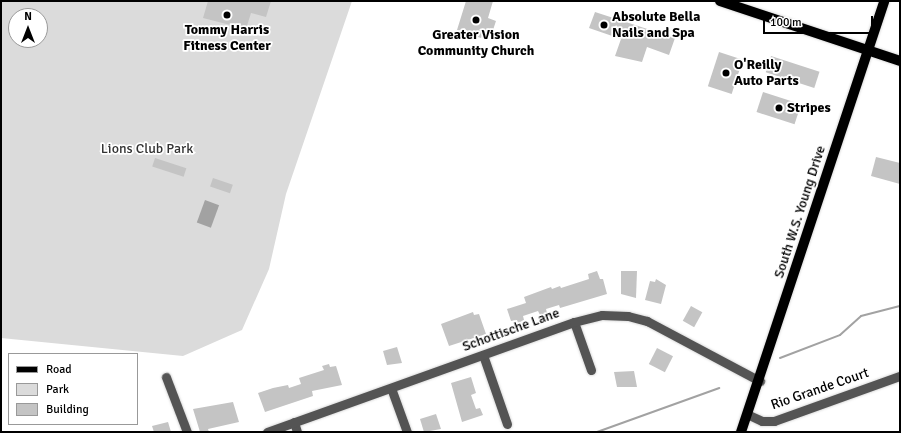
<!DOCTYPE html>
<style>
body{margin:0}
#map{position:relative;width:901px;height:433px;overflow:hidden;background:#fff;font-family:Signika,sans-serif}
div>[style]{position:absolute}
.green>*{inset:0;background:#dbdbdb}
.water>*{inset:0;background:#a2a2a2;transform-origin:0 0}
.stream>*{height:2px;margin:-1px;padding:0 1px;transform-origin:1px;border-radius:1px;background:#a2a2a2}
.building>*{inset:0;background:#c4c4c4;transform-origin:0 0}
.roads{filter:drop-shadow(0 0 1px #dbdbdb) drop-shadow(0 0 1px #dbdbdb)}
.minor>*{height:9px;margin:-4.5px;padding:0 4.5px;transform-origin:4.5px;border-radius:4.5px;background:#545454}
.major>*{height:10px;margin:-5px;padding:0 5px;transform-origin:5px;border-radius:5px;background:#000}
.dots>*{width:11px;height:11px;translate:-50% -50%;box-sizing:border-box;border:2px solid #fff;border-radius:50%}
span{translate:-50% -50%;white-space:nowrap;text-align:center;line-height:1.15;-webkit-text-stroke:3.5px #fff;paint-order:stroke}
.poi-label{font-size:14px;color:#000;font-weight:700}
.left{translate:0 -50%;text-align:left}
.park-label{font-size:14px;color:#323232}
.street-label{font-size:14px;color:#000}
.frame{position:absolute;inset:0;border:2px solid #000;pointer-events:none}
.legend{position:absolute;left:8px;top:353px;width:130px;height:72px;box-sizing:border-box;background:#fff;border:1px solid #999;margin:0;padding:5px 7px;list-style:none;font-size:12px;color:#000}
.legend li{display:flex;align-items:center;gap:8px;height:20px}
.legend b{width:20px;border:1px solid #999}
.north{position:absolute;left:8px;top:8px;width:40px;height:40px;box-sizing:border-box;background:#fff;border:1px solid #999;border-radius:50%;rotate:0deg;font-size:11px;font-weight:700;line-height:16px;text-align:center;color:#000}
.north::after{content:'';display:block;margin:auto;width:14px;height:18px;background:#000;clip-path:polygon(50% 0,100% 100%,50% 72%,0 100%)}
.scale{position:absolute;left:763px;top:16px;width:110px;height:18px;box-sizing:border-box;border:2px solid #000;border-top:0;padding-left:5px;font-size:12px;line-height:14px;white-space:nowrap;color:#000;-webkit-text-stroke:3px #fff;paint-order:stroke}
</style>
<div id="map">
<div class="green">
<div style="clip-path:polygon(evenodd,1px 1px,352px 1px,286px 194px,269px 269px,242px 330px,183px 356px,1px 338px,1px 1px,16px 16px,40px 16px,40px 40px,16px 40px,16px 16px)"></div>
</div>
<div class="water">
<div style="left:205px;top:200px;width:15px;height:24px;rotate:20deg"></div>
</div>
<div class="stream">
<div style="left:780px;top:358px;width:64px;rotate:-21deg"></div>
<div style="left:840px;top:335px;width:28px;rotate:-42deg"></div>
<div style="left:861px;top:316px;width:40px;rotate:-14.4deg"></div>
<div style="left:597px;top:432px;width:130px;rotate:-19.8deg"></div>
</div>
<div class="building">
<div style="clip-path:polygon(208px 1px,271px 1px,266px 17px,251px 13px,246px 29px,203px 18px)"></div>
<div style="clip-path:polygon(466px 1px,493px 1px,488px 18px,496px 21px,492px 33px,484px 30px,481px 38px,457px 30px)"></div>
<div style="clip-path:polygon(595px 12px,675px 38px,669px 55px,647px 47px,642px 62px,615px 56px,621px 39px,589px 28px)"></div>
<div style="left:719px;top:52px;width:25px;height:36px;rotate:18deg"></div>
<div style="left:771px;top:56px;width:51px;height:17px;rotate:18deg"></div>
<div style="left:763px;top:92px;width:40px;height:21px;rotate:18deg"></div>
<div style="clip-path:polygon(876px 157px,900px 163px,900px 184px,871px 176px)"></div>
<div style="left:155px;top:158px;width:33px;height:9px;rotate:18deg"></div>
<div style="left:213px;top:178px;width:21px;height:9px;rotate:19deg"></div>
<div style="clip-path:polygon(597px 271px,600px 279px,603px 279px,607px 294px,560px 308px,559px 305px,546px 309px,547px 313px,540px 315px,538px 311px,523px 316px,524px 320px,518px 323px,517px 320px,511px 321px,507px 309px,526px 303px,524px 297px,551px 287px,552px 289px,560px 286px,561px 288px,589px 279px,588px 274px)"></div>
<div style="clip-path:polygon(621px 271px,637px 271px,636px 298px,621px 294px)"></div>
<div style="clip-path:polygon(656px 279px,666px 285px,661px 304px,645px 300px,650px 281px,655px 282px)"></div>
<div style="left:691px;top:306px;width:13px;height:17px;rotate:29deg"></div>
<div style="clip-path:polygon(473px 312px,474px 315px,479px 314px,486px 334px,449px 346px,441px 324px)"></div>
<div style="clip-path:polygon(397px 347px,402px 363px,387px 365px,383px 351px)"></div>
<div style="left:657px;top:348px;width:18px;height:18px;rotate:27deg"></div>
<div style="clip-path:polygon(329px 364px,330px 367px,336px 366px,342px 385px,312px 391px,313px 396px,265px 412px,258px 393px,273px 388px,288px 385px,289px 388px,301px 384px,299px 378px,324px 370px,322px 366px)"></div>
<div style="clip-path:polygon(634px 371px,637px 387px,617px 387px,614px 372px)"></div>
<div style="clip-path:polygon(471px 377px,476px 393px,471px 395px,476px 409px,480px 408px,483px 415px,462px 422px,451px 383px)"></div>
<div style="clip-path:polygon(233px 402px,239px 422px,208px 429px,209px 432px,200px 432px,193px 409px)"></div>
<div style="clip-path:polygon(436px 414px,441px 429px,424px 432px,420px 419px)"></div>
<div style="clip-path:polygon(168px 422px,171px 432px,154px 432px,152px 426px)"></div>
</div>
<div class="roads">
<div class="minor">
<div style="left:574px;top:322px;width:51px;rotate:70.5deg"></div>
<div style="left:483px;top:355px;width:73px;rotate:70.8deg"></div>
<div style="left:166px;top:377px;width:59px;rotate:69.1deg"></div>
<div style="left:391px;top:388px;width:47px;rotate:70deg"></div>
<div style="left:749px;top:415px;width:14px;rotate:25deg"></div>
<div style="left:762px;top:421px;width:12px"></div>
<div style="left:774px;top:421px;width:134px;rotate:-19.7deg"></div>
<div style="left:294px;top:422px;width:10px;rotate:73deg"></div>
<div style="left:267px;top:432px;width:326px;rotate:-19.7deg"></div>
<div style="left:574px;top:322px;width:29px;rotate:-14deg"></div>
<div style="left:602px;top:315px;width:26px;rotate:2deg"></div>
<div style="left:628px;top:316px;width:20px;rotate:15deg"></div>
<div style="left:647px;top:321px;width:128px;rotate:28deg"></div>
</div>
<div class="major">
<div style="left:720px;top:1px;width:190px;rotate:18.4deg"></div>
<div style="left:741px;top:432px;width:454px;rotate:-71.6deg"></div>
</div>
</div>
<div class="dots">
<div style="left:227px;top:15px;background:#000"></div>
<div style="left:476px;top:20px;background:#000"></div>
<div style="left:604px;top:25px;background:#000"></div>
<div style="left:726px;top:73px;background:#000"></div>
<div style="left:779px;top:108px;background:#000"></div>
</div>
<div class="poi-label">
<span class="left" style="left:612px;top:25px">Absolute Bella<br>Nails and Spa</span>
<span style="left:227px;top:38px">Tommy Harris<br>Fitness Center</span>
<span style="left:476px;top:43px">Greater Vision<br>Community Church</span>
<span class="left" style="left:734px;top:73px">O'Reilly<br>Auto Parts</span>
<span class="left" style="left:787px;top:108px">Stripes</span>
</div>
<div class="park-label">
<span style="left:147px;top:149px">Lions Club Park</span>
</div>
<div class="street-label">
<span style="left:800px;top:212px;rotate:-72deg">South W.S. Young Drive</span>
<span style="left:511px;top:330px;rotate:-20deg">Schottische Lane</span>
<span style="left:820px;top:389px;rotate:-19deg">Rio Grande Court</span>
</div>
<div class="frame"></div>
<ul class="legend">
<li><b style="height:5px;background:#000"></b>Road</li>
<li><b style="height:11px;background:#dbdbdb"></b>Park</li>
<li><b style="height:11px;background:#c4c4c4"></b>Building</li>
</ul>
<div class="north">N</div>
<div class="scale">100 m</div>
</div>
